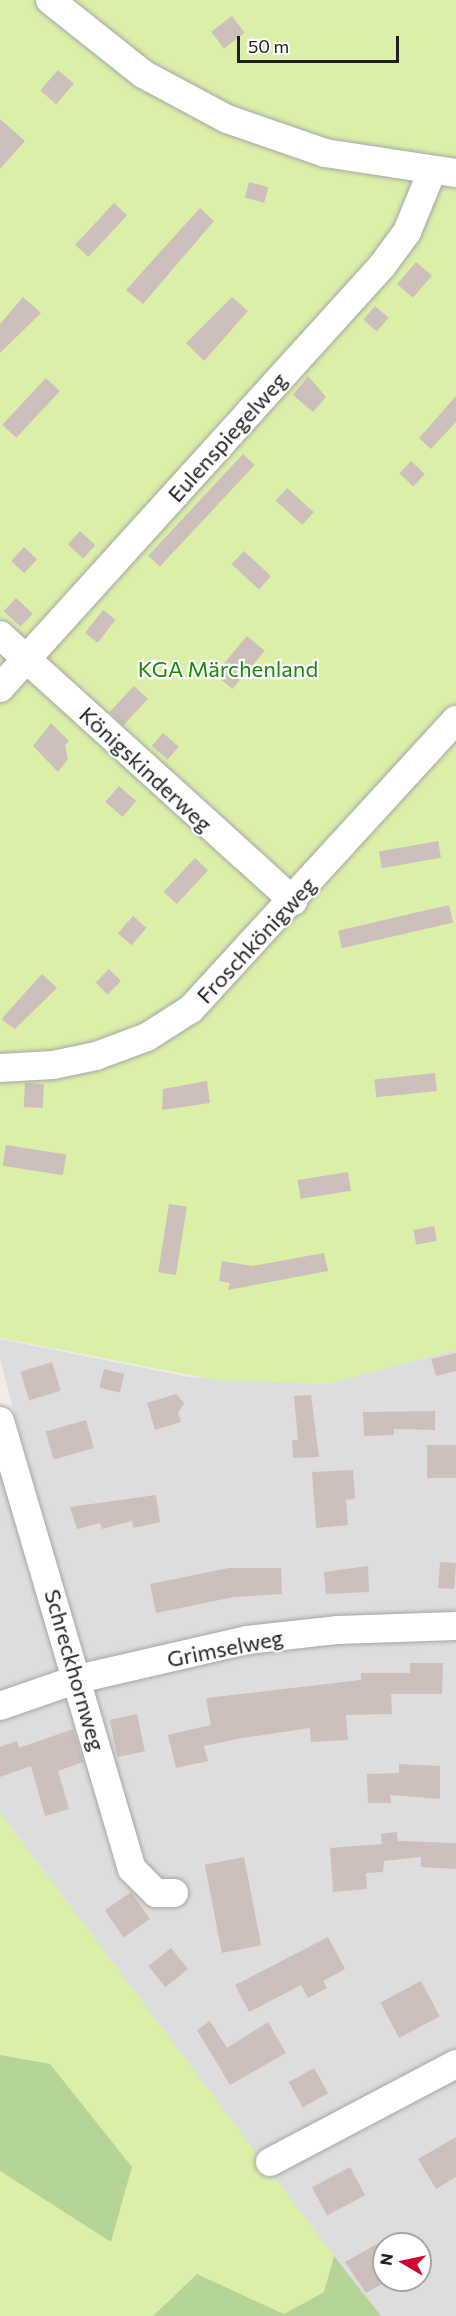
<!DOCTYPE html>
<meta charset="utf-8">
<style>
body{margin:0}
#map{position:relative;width:456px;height:2316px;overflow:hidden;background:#f1eae5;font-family:Commissioner,sans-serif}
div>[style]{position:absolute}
.residential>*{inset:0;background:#dedddd}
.grass>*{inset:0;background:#dbefa8}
.forest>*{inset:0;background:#b7d497}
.building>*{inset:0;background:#cdbfbb;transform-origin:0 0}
.roads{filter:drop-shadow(0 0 2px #a4a4a4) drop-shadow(0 0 2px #a4a4a4)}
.minor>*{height:28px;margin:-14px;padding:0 14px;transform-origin:14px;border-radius:14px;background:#fff}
span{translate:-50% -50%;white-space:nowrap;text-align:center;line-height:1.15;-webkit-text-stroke:4.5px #fff;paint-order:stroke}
.street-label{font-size:22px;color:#202020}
.park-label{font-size:22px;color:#178902}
.north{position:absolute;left:372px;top:2232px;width:60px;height:60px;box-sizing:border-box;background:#fff;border:2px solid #a6a6a6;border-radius:50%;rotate:279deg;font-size:16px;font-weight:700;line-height:24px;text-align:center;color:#202020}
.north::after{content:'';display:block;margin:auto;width:21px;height:27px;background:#d00031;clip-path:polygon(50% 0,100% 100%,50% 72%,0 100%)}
.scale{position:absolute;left:237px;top:36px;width:162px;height:27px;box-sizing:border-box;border:3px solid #202020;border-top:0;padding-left:8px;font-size:18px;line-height:21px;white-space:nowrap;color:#202020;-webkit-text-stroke:4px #fff;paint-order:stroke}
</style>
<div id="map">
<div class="residential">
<div style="clip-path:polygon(0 1339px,189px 1377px,326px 1384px,456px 1350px,456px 1617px,86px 1660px,76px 1648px,0 1359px)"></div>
<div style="clip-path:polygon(0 1470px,62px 1665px,57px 1672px,0 1692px)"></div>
<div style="clip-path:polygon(456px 1638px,456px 2053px,258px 2156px,0 1813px,0 1713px,94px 1683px,256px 1650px,340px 1641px)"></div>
<div style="clip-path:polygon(evenodd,456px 2075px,456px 2316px,381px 2316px,362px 2297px,273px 2176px,456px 2075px,384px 2244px,420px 2244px,420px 2280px,384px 2280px,384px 2244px)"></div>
</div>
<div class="grass">
<div style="clip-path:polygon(0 0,456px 0,456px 1350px,327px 1384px,216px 1380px,0 1338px)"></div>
<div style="clip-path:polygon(0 1813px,334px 2256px,324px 2292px,284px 2314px,197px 2274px,153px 2316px,0 2316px,0 2171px,111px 2241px,132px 2167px,50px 2065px,0 2055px)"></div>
</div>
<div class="forest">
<div style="clip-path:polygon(0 2055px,50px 2064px,132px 2167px,111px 2242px,0 2171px)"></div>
<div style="clip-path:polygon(334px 2256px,381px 2316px,153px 2316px,197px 2274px,284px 2314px,324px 2292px)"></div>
</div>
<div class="building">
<div style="left:232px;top:16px;width:21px;height:26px;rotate:53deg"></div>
<div style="left:58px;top:70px;width:21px;height:27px;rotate:41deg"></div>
<div style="clip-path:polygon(0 119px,25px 141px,0 169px)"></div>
<div style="left:249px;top:182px;width:20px;height:16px;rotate:15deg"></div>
<div style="left:114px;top:203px;width:18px;height:57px;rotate:43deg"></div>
<div style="clip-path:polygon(200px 208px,214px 221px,143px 304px,126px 290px)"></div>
<div style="left:416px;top:262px;width:21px;height:29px;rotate:41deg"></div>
<div style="clip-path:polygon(23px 297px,41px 313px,0 353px,0 324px)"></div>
<div style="clip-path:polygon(232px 297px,248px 311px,204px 361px,186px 343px)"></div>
<div style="left:375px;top:306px;width:18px;height:18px;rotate:41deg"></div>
<div style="clip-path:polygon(308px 376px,326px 397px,313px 412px,293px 395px)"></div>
<div style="left:46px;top:378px;width:19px;height:64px;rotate:43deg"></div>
<div style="clip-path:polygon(456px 396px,456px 422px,431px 449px,419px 438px)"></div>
<div style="left:243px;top:454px;width:16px;height:139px;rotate:43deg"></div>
<div style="left:411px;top:461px;width:19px;height:17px;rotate:43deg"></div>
<div style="left:287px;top:488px;width:36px;height:17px;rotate:42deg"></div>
<div style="left:80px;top:531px;width:21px;height:18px;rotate:43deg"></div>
<div style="left:24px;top:547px;width:18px;height:19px;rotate:43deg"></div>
<div style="left:244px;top:551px;width:37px;height:18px;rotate:43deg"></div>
<div style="left:16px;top:598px;width:23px;height:18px;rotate:43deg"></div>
<div style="left:103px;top:610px;width:16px;height:29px;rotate:38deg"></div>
<div style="left:247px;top:636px;width:23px;height:50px;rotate:40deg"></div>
<div style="left:134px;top:686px;width:19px;height:36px;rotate:43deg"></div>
<div style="clip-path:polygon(51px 723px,69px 741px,65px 745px,68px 759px,58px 772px,33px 746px)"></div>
<div style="left:163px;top:733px;width:21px;height:17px;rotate:41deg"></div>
<div style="left:119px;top:786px;width:23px;height:21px;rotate:41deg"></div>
<div style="left:438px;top:841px;width:17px;height:60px;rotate:80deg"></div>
<div style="left:195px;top:858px;width:18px;height:46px;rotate:43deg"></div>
<div style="left:449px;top:905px;width:18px;height:114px;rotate:77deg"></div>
<div style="left:133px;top:916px;width:18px;height:23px;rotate:41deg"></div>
<div style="left:109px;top:969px;width:17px;height:19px;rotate:45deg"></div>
<div style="clip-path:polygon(42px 974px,57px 988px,15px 1029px,2px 1020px,4px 1016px)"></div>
<div style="left:435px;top:1073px;width:18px;height:61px;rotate:84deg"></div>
<div style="clip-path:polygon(207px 1081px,210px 1103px,162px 1110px,163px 1089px)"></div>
<div style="left:25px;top:1083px;width:19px;height:24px;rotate:3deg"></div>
<div style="left:6px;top:1145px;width:61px;height:21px;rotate:9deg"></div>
<div style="left:348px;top:1172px;width:19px;height:51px;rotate:81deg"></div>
<div style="left:169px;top:1204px;width:18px;height:69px;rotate:9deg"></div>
<div style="left:434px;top:1226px;width:15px;height:21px;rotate:79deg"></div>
<div style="clip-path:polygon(324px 1253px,328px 1271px,228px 1290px,230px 1283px,219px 1281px,222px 1261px,252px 1266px)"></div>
<div style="clip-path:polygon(456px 1353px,456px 1371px,436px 1376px,431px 1359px)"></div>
<div style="left:52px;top:1362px;width:30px;height:33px;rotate:73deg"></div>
<div style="left:104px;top:1369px;width:21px;height:19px;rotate:14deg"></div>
<div style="clip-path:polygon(176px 1394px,184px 1403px,178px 1413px,181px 1422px,155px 1430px,147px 1403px)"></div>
<div style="clip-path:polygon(311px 1395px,319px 1457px,293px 1458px,292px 1440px,298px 1440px,294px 1396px)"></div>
<div style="clip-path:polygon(435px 1411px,435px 1430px,394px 1429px,394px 1435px,364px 1436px,363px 1412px)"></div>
<div style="left:86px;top:1420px;width:29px;height:42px;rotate:74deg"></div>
<div style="left:427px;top:1445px;width:29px;height:33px"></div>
<div style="clip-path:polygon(353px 1470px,355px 1499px,346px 1500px,348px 1525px,316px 1528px,312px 1472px)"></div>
<div style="clip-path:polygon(156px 1495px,160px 1522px,133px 1528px,132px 1521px,102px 1529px,100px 1523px,77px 1529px,70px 1507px)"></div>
<div style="left:440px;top:1562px;width:16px;height:26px;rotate:4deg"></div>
<div style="clip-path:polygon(368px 1566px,369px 1592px,326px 1594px,324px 1572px)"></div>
<div style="clip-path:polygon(229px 1568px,281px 1568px,282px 1594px,234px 1597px,156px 1613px,150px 1584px)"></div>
<div style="clip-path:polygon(410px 1663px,443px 1663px,442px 1694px,391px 1694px,392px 1714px,346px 1715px,348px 1740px,311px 1742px,310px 1728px,242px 1738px,204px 1746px,208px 1761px,176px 1768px,168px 1735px,211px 1725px,206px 1698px,361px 1680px,361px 1673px,410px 1673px)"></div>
<div style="left:137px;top:1714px;width:38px;height:28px;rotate:78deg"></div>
<div style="clip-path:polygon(73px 1729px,83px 1762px,58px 1771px,69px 1809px,45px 1816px,31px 1766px,0 1777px,0 1747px,17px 1741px,19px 1748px)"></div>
<div style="clip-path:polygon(399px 1764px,440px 1766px,440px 1799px,390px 1795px,391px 1803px,368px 1803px,367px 1774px,399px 1773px)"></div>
<div style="clip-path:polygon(397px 1832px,398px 1841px,456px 1843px,456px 1869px,421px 1867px,421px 1857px,384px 1861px,383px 1872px,366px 1873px,367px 1889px,333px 1892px,330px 1848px,382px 1844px,381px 1834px)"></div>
<div style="left:244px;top:1857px;width:90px;height:40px;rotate:79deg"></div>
<div style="left:131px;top:1892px;width:33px;height:32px;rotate:55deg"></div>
<div style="clip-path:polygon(328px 1937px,345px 1969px,323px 1981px,327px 1988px,308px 1998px,301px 1985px,249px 2012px,235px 1985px)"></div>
<div style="left:171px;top:1948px;width:27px;height:29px;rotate:51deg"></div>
<div style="left:421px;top:1981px;width:40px;height:46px;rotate:62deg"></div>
<div style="clip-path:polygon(210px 2021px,227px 2048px,268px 2022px,286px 2053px,230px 2085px,197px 2030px)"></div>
<div style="left:314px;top:2068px;width:29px;height:29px;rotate:61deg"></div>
<div style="clip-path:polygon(456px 2137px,456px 2177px,436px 2189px,418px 2159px)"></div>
<div style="left:350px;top:2167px;width:32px;height:43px;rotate:62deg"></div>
<div style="clip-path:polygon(384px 2240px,384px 2283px,366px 2293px,345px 2262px)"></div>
</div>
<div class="roads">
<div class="minor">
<div style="left:50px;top:0;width:119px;rotate:38.5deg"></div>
<div style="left:143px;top:74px;width:95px;rotate:28.2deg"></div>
<div style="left:227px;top:119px;width:104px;rotate:19.1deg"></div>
<div style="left:325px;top:153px;width:133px;rotate:8.7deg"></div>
<div style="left:0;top:635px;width:396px;rotate:42.2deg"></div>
<div style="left:0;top:688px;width:569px;rotate:-47.85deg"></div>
<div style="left:382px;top:266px;width:42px;rotate:-53.7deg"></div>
<div style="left:407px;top:232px;width:66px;rotate:-67.7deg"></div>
<div style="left:0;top:1068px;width:53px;rotate:-3.2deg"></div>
<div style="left:53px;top:1065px;width:44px;rotate:-11.8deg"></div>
<div style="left:96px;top:1056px;width:54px;rotate:-20.4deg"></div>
<div style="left:147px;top:1037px;width:52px;rotate:-32.5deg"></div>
<div style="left:191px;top:1009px;width:392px;rotate:-47.5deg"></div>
<div style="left:0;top:1421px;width:467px;rotate:73.6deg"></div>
<div style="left:132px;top:1869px;width:34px;rotate:45deg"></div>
<div style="left:156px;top:1893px;width:18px"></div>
<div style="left:0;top:1706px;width:83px;rotate:-19.1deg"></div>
<div style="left:78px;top:1679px;width:173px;rotate:-13deg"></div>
<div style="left:247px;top:1640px;width:92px;rotate:-6.3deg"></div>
<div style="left:338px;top:1630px;width:118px;rotate:-1.9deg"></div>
<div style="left:270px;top:2162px;width:210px;rotate:-27.8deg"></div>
</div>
</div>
<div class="street-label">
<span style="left:227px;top:437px;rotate:-48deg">Eulenspiegelweg</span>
<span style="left:146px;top:769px;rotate:43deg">Königskinderweg</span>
<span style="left:256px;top:940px;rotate:-47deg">Froschkönigweg</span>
<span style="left:225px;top:1648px;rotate:-11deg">Grimselweg</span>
<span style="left:75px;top:1670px;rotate:74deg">Schreckhornweg</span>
</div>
<div class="park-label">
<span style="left:228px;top:669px">KGA Märchenland</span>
</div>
<div class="north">N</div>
<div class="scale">50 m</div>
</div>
